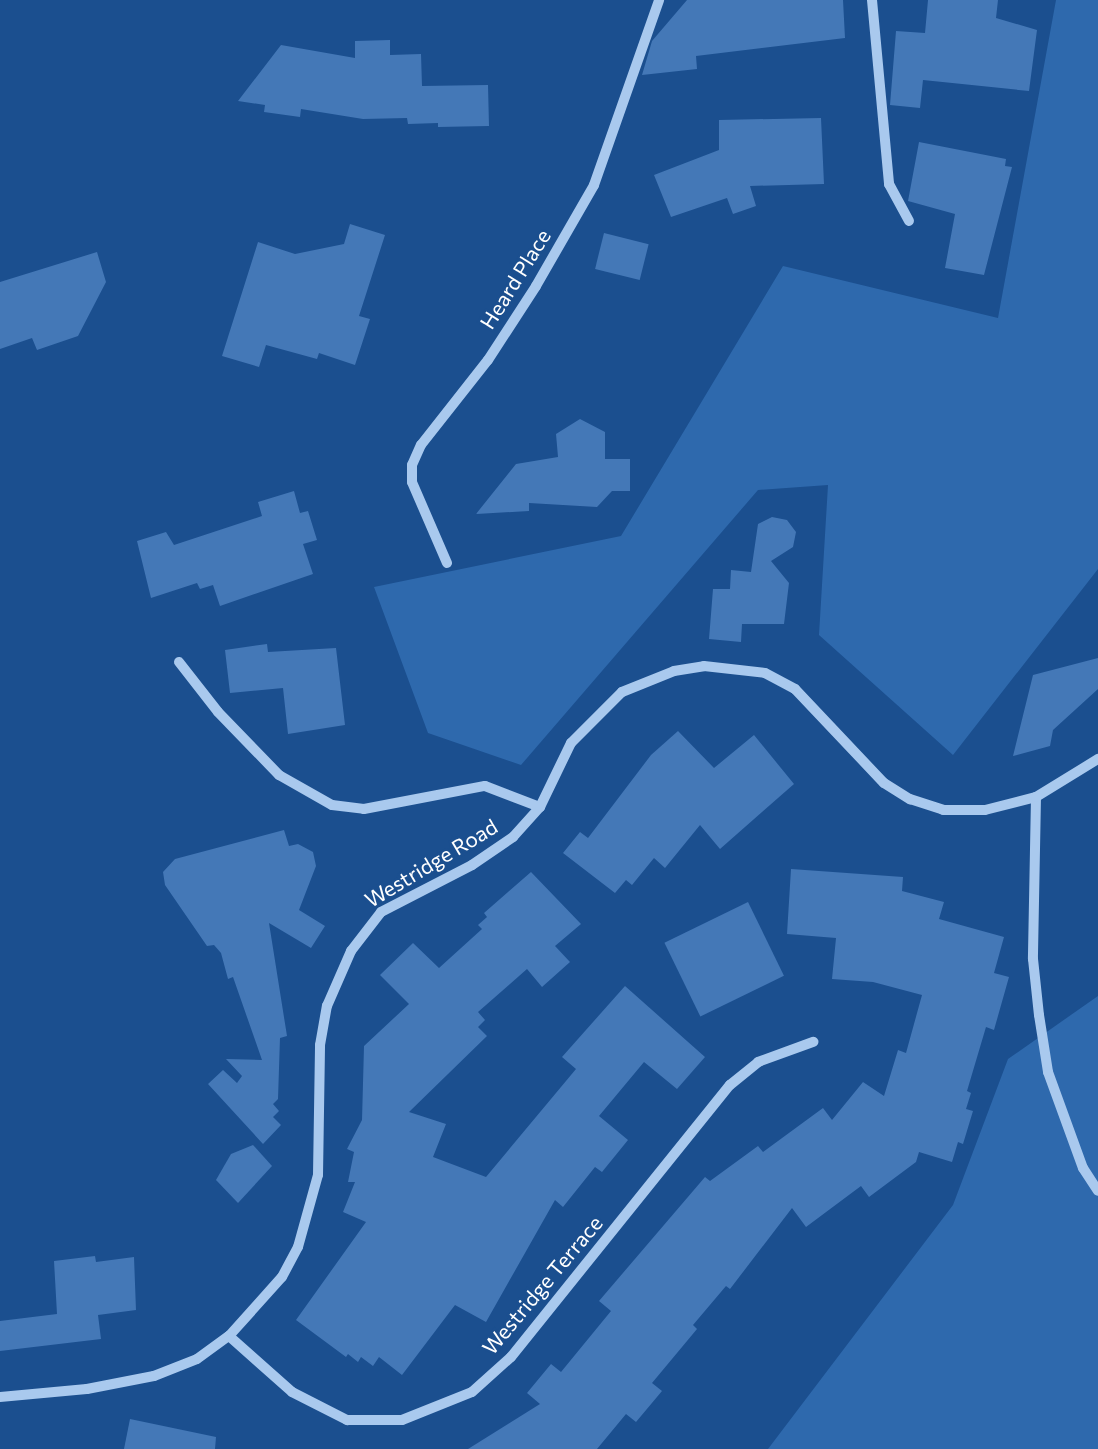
<!DOCTYPE html>
<style>
body{margin:0}
#map{position:relative;width:1098px;height:1449px;overflow:hidden;background:#1b4f8f;font-family:Commissioner,sans-serif}
div>[style]{position:absolute}
.green>*{inset:0;background:#2e69ad}
.building>*{inset:0;background:#4478b7;transform-origin:0 0}
.minor>*{height:10px;margin:-5px;padding:0 5px;transform-origin:5px;border-radius:5px;background:#a9c9ee}
span{translate:-50% -50%;white-space:nowrap;text-align:center;line-height:1.15;-webkit-text-stroke:5px #1b4f8f;paint-order:stroke}
.street-label{font-size:21px;color:#fff}
</style>
<div id="map">
<div class="green">
<div style="clip-path:polygon(1056px 0,1098px 0,1098px 569px,953px 755px,819px 635px,828px 485px,758px 490px,521px 765px,428px 733px,374px 587px,621px 536px,783px 266px,998px 318px)"></div>
<div style="clip-path:polygon(1098px 996px,1098px 1449px,768px 1449px,953px 1205px,1008px 1059px)"></div>
</div>
<div class="building">
<div style="clip-path:polygon(687px 0,843px 0,845px 38px,696px 56px,697px 69px,642px 75px,652px 41px)"></div>
<div style="clip-path:polygon(928px 0,998px 0,996px 18px,1037px 30px,1029px 91px,923px 80px,920px 108px,890px 105px,896px 31px,925px 33px)"></div>
<div style="clip-path:polygon(390px 40px,390px 55px,421px 54px,422px 86px,488px 85px,489px 126px,438px 127px,438px 123px,408px 124px,407px 118px,363px 119px,301px 109px,300px 117px,264px 112px,265px 105px,238px 101px,281px 45px,355px 58px,355px 41px)"></div>
<div style="clip-path:polygon(821px 118px,824px 184px,750px 186px,756px 206px,733px 214px,727px 198px,671px 217px,654px 175px,719px 150px,719px 120px)"></div>
<div style="clip-path:polygon(919px 142px,1006px 159px,1005px 166px,1012px 167px,984px 275px,945px 268px,955px 214px,908px 201px)"></div>
<div style="clip-path:polygon(350px 224px,385px 235px,359px 316px,370px 319px,355px 365px,319px 353px,317px 359px,266px 345px,259px 367px,222px 356px,258px 242px,295px 254px,344px 244px)"></div>
<div style="left:604px;top:233px;width:46px;height:37px;rotate:14deg"></div>
<div style="clip-path:polygon(97px 252px,106px 282px,78px 336px,37px 350px,32px 338px,0 349px,0 282px)"></div>
<div style="clip-path:polygon(580px 419px,605px 432px,605px 459px,630px 459px,630px 491px,612px 491px,597px 507px,529px 503px,529px 511px,476px 514px,516px 464px,558px 457px,556px 434px)"></div>
<div style="clip-path:polygon(294px 491px,300px 513px,308px 511px,317px 540px,303px 544px,313px 574px,220px 606px,213px 585px,200px 589px,197px 583px,151px 598px,137px 541px,166px 532px,174px 545px,262px 516px,258px 502px)"></div>
<div style="clip-path:polygon(772px 517px,787px 520px,796px 532px,793px 547px,771px 561px,789px 583px,784px 624px,742px 624px,741px 642px,709px 639px,713px 589px,730px 589px,731px 570px,751px 572px,758px 524px)"></div>
<div style="clip-path:polygon(267px 644px,268px 652px,336px 648px,345px 725px,288px 734px,283px 688px,230px 693px,225px 650px)"></div>
<div style="clip-path:polygon(1098px 658px,1098px 689px,1053px 730px,1050px 746px,1013px 756px,1033px 675px)"></div>
<div style="clip-path:polygon(678px 731px,714px 768px,754px 735px,794px 784px,720px 849px,700px 825px,665px 868px,654px 858px,632px 885px,626px 880px,615px 893px,563px 853px,580px 832px,588px 838px,651px 755px)"></div>
<div style="clip-path:polygon(284px 830px,289px 846px,298px 844px,313px 852px,316px 866px,299px 910px,325px 926px,311px 948px,269px 923px,287px 1036px,280px 1038px,278px 1099px,273px 1104px,279px 1111px,273px 1117px,281px 1125px,263px 1144px,208px 1084px,223px 1070px,237px 1083px,242px 1076px,226px 1059px,262px 1060px,233px 977px,228px 979px,221px 953px,214px 945px,207px 946px,165px 885px,163px 872px,175px 859px)"></div>
<div style="clip-path:polygon(791px 869px,903px 877px,902px 891px,944px 902px,939px 919px,1004px 937px,994px 973px,1009px 977px,994px 1030px,986px 1027px,967px 1091px,971px 1093px,966px 1109px,973px 1111px,963px 1144px,958px 1142px,952px 1162px,919px 1152px,916px 1162px,869px 1197px,861px 1186px,806px 1227px,792px 1208px,730px 1289px,726px 1286px,693px 1325px,697px 1329px,652px 1383px,662px 1391px,636px 1422px,626px 1414px,597px 1449px,468px 1449px,540px 1404px,527px 1393px,551px 1364px,561px 1372px,611px 1311px,599px 1301px,705px 1177px,710px 1181px,758px 1146px,763px 1152px,823px 1108px,832px 1120px,863px 1082px,884px 1096px,898px 1050px,906px 1053px,922px 995px,873px 982px,832px 979px,836px 938px,787px 934px)"></div>
<div style="clip-path:polygon(531px 872px,581px 924px,555px 946px,570px 962px,542px 987px,527px 969px,478px 1012px,485px 1020px,478px 1027px,487px 1036px,409px 1112px,446px 1124px,433px 1157px,486px 1177px,576px 1069px,562px 1057px,625px 986px,705px 1057px,677px 1089px,644px 1062px,599px 1116px,628px 1140px,602px 1172px,595px 1167px,563px 1207px,555px 1200px,486px 1322px,455px 1305px,402px 1375px,379px 1357px,373px 1366px,361px 1357px,358px 1362px,348px 1354px,346px 1357px,296px 1320px,366px 1222px,343px 1212px,355px 1182px,348px 1182px,354px 1152px,347px 1149px,362px 1120px,364px 1046px,409px 1004px,380px 975px,413px 943px,439px 968px,482px 929px,478px 925px,487px 917px,484px 913px)"></div>
<div style="left:748px;top:902px;width:82px;height:93px;rotate:64deg"></div>
<div style="clip-path:polygon(253px 1145px,272px 1166px,238px 1203px,216px 1180px,231px 1154px)"></div>
<div style="clip-path:polygon(95px 1256px,96px 1262px,134px 1257px,136px 1310px,98px 1315px,101px 1339px,0 1351px,0 1321px,57px 1314px,54px 1261px)"></div>
<div style="clip-path:polygon(130px 1419px,216px 1437px,215px 1449px,124px 1449px)"></div>
</div>
<div class="minor">
<div style="left:872px;top:0;width:185px;rotate:84.7deg"></div>
<div style="left:889px;top:184px;width:42px;rotate:61.6deg"></div>
<div style="left:447px;top:563px;width:88px;rotate:-113.4deg"></div>
<div style="left:412px;top:482px;width:17px;rotate:-90deg"></div>
<div style="left:412px;top:465px;width:22px;rotate:-66deg"></div>
<div style="left:421px;top:445px;width:108px;rotate:-51.8deg"></div>
<div style="left:488px;top:360px;width:88px;rotate:-57deg"></div>
<div style="left:536px;top:286px;width:116px;rotate:-60.1deg"></div>
<div style="left:594px;top:185px;width:196px;rotate:-70.6deg"></div>
<div style="left:179px;top:662px;width:63px;rotate:52deg"></div>
<div style="left:218px;top:712px;width:88px;rotate:45.9deg"></div>
<div style="left:279px;top:775px;width:61px;rotate:29.5deg"></div>
<div style="left:332px;top:805px;width:32px;rotate:7deg"></div>
<div style="left:364px;top:809px;width:123px;rotate:-10.8deg"></div>
<div style="left:485px;top:786px;width:59px;rotate:20.9deg"></div>
<div style="left:1036px;top:797px;width:162px;rotate:91.1deg"></div>
<div style="left:1033px;top:959px;width:56px;rotate:83.9deg"></div>
<div style="left:1039px;top:1015px;width:58px;rotate:81deg"></div>
<div style="left:1048px;top:1072px;width:102px;rotate:70deg"></div>
<div style="left:1083px;top:1168px;width:27px;rotate:57deg"></div>
<div style="left:229px;top:1336px;width:84px;rotate:41.6deg"></div>
<div style="left:292px;top:1392px;width:62px;rotate:27deg"></div>
<div style="left:347px;top:1420px;width:55px"></div>
<div style="left:402px;top:1420px;width:75px;rotate:-21.8deg"></div>
<div style="left:472px;top:1392px;width:52px;rotate:-41.9deg"></div>
<div style="left:511px;top:1357px;width:349px;rotate:-51.2deg"></div>
<div style="left:730px;top:1085px;width:36px;rotate:-39deg"></div>
<div style="left:758px;top:1062px;width:59px;rotate:-20deg"></div>
<div style="left:0;top:1397px;width:87px;rotate:-5.3deg"></div>
<div style="left:87px;top:1389px;width:68px;rotate:-11deg"></div>
<div style="left:154px;top:1376px;width:46px;rotate:-21.6deg"></div>
<div style="left:197px;top:1359px;width:39px;rotate:-36deg"></div>
<div style="left:229px;top:1336px;width:79px;rotate:-48.1deg"></div>
<div style="left:282px;top:1277px;width:34px;rotate:-62deg"></div>
<div style="left:298px;top:1247px;width:75px;rotate:-74.5deg"></div>
<div style="left:318px;top:1175px;width:130px;rotate:-89.1deg"></div>
<div style="left:320px;top:1045px;width:40px;rotate:-80deg"></div>
<div style="left:327px;top:1006px;width:60px;rotate:-66.4deg"></div>
<div style="left:351px;top:951px;width:49px;rotate:-52.4deg"></div>
<div style="left:381px;top:912px;width:102px;rotate:-27.3deg"></div>
<div style="left:472px;top:865px;width:50px;rotate:-34.3deg"></div>
<div style="left:513px;top:837px;width:40px;rotate:-48deg"></div>
<div style="left:540px;top:807px;width:71px;rotate:-64.2deg"></div>
<div style="left:571px;top:743px;width:72px;rotate:-45deg"></div>
<div style="left:622px;top:692px;width:56px;rotate:-22deg"></div>
<div style="left:674px;top:671px;width:30px;rotate:-9deg"></div>
<div style="left:704px;top:666px;width:61px;rotate:6.5deg"></div>
<div style="left:765px;top:673px;width:34px;rotate:28deg"></div>
<div style="left:795px;top:689px;width:129px;rotate:46.6deg"></div>
<div style="left:884px;top:783px;width:31px;rotate:32deg"></div>
<div style="left:910px;top:799px;width:35px;rotate:18deg"></div>
<div style="left:943px;top:810px;width:42px"></div>
<div style="left:985px;top:810px;width:53px;rotate:-14.3deg"></div>
<div style="left:1036px;top:797px;width:73px;rotate:-31.5deg"></div>
</div>
<div class="street-label">
<span style="left:515px;top:279px;rotate:-58deg">Heard Place</span>
<span style="left:431px;top:863px;rotate:-31deg">Westridge Road</span>
<span style="left:542px;top:1285px;rotate:-50deg">Westridge Terrace</span>
</div>
</div>
